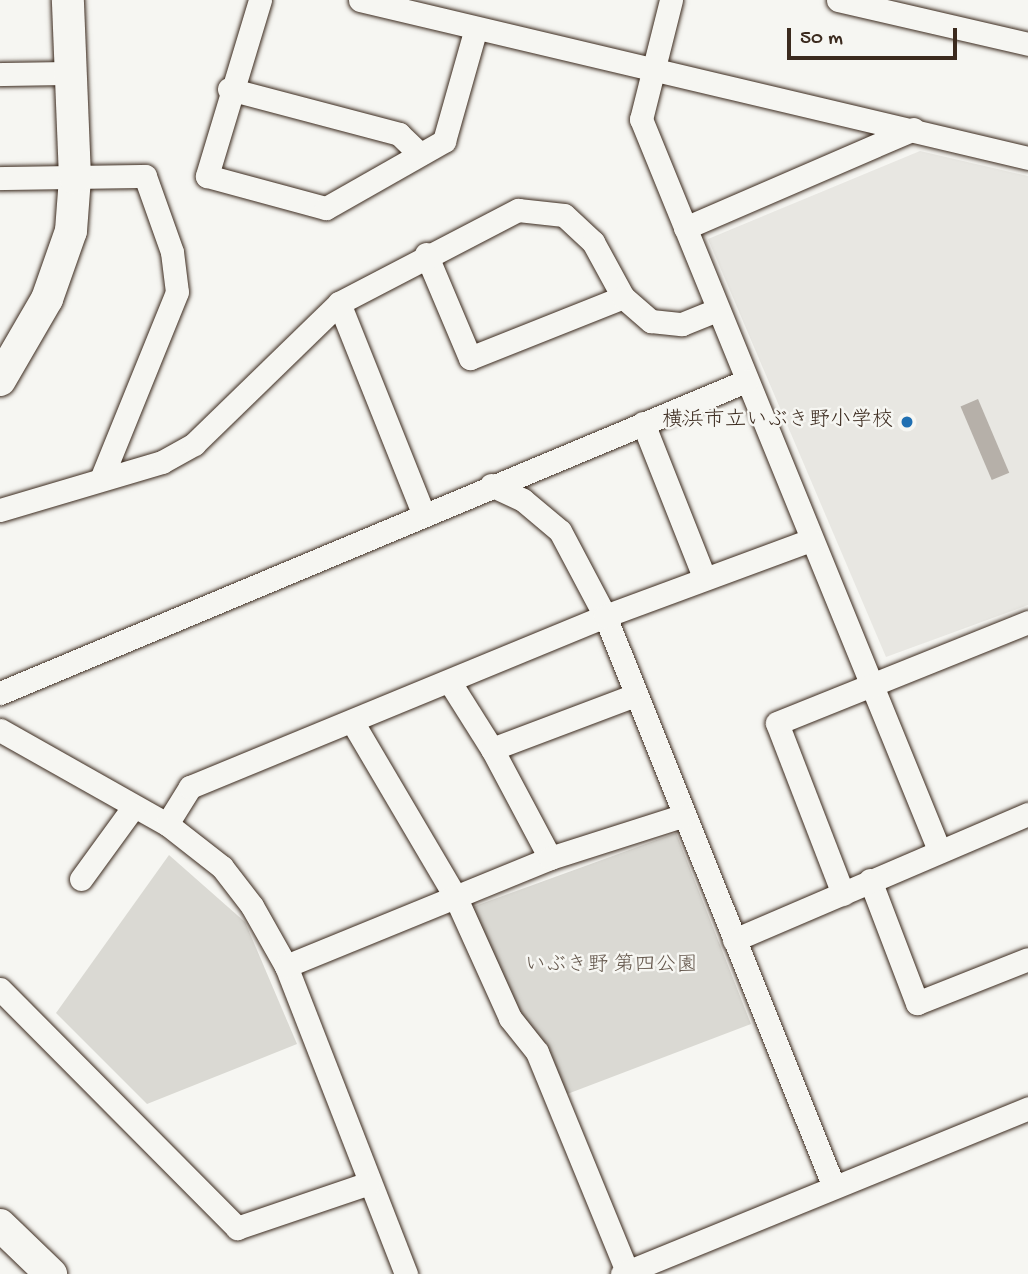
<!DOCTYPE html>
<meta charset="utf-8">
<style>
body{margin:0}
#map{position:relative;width:1028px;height:1274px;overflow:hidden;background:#f6f6f2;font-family:"Gochi Hand","Klee One",sans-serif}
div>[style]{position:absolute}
.built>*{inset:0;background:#e8e7e2}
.green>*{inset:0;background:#dad9d3}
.water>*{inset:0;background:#b6b0a9;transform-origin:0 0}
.roads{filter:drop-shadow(0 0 2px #3b2a1e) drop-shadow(0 0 2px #3b2a1e)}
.street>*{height:23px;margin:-11.5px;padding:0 11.5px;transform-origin:11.5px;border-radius:11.5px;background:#f6f6f2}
.secondary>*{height:32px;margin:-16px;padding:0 16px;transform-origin:16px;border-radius:16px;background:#f6f6f2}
.dots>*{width:19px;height:19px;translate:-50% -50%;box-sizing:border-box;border:4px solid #f6f6f2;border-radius:50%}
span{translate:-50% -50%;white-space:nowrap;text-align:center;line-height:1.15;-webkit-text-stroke:5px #f6f6f2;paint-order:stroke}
.poi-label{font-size:21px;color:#3b2a1e}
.right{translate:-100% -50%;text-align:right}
.park-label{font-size:21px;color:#63564b}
.scale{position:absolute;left:787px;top:28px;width:170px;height:32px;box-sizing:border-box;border:4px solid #3b2a1e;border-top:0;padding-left:9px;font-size:21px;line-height:24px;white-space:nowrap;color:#3b2a1e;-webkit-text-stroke:5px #f6f6f2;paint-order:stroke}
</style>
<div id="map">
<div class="built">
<div style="clip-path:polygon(920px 151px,1028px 176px,1028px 605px,886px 657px,708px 239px)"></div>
</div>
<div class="green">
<div style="clip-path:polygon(676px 833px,751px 1024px,562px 1096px,513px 1013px,467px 909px)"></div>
<div style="clip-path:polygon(169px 855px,245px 922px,297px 1044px,147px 1104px,56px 1013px)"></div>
</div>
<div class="water">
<div style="left:978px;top:399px;width:80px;height:19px;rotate:67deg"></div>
</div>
<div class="roads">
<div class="street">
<div style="left:260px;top:0;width:184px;rotate:106.8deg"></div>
<div style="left:207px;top:176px;width:123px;rotate:15.1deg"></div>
<div style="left:326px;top:208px;width:136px;rotate:-29.6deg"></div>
<div style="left:444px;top:141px;width:117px;rotate:-74.2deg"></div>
<div style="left:360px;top:0;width:686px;rotate:13.31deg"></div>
<div style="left:671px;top:0;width:123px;rotate:104.1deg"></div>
<div style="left:641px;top:119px;width:789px;rotate:67.82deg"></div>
<div style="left:838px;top:0;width:195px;rotate:13deg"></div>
<div style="left:0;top:74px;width:70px;rotate:-0.8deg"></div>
<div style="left:229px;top:89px;width:176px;rotate:14.8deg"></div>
<div style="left:399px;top:134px;width:29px;rotate:44deg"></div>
<div style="left:0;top:178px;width:145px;rotate:-0.8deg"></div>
<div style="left:145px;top:176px;width:81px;rotate:70.4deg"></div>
<div style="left:172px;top:252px;width:40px;rotate:82.9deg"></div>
<div style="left:177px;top:292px;width:200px;rotate:112.1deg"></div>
<div style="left:685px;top:228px;width:249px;rotate:-23.4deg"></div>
<div style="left:426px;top:254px;width:113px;rotate:67.1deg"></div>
<div style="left:470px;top:358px;width:165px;rotate:-21.7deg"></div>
<div style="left:339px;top:303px;width:226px;rotate:68.2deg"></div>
<div style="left:643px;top:423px;width:166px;rotate:68.4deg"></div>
<div style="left:491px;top:485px;width:35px;rotate:25deg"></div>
<div style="left:523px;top:500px;width:48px;rotate:40deg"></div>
<div style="left:560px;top:531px;width:96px;rotate:62.1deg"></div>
<div style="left:605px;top:616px;width:613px;rotate:68.16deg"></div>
<div style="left:0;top:510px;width:169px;rotate:-16.5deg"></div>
<div style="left:162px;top:462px;width:37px;rotate:-29deg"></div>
<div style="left:194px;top:444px;width:202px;rotate:-44.2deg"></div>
<div style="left:339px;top:303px;width:202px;rotate:-27.5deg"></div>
<div style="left:518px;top:210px;width:46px;rotate:6.2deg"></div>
<div style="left:564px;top:215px;width:40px;rotate:43deg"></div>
<div style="left:593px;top:242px;width:63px;rotate:61.4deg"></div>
<div style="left:623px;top:297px;width:37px;rotate:41deg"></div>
<div style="left:651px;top:321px;width:31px;rotate:6deg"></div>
<div style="left:682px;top:324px;width:38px;rotate:-22deg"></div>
<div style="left:451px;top:684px;width:77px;rotate:57.8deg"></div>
<div style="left:0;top:693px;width:809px;rotate:-22.7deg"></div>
<div style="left:353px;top:723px;width:201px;rotate:59.5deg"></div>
<div style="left:455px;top:896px;width:134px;rotate:65.7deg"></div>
<div style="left:510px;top:1018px;width:43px;rotate:51.5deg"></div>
<div style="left:537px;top:1052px;width:240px;rotate:67.7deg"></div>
<div style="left:0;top:730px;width:192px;rotate:29.4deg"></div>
<div style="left:167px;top:824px;width:70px;rotate:38deg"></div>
<div style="left:222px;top:867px;width:49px;rotate:52.4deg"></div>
<div style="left:252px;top:906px;width:69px;rotate:60.5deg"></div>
<div style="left:286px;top:966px;width:331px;rotate:68.7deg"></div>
<div style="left:167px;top:824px;width:44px;rotate:-58.1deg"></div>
<div style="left:190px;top:787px;width:449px;rotate:-22.4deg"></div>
<div style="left:605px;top:616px;width:220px;rotate:-20.3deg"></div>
<div style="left:550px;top:858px;width:123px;rotate:-118deg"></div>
<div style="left:492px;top:749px;width:153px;rotate:-20.7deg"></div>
<div style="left:81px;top:879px;width:90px;rotate:-54deg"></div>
<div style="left:870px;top:880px;width:132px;rotate:69.1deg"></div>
<div style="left:917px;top:1003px;width:119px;rotate:-21.6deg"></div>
<div style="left:843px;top:894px;width:183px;rotate:-111.1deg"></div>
<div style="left:777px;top:723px;width:271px;rotate:-21.9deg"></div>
<div style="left:734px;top:940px;width:320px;rotate:-23.2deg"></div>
<div style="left:286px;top:966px;width:285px;rotate:-22.2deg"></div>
<div style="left:550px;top:858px;width:139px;rotate:-17.7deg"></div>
<div style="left:0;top:989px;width:337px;rotate:45.2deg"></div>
<div style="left:237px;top:1228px;width:139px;rotate:-18.8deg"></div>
<div style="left:622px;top:1274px;width:439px;rotate:-22.2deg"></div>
</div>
<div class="secondary">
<div style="left:0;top:380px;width:94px;rotate:-59.9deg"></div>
<div style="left:47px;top:299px;width:72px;rotate:-70.6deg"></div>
<div style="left:71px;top:231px;width:53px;rotate:-85.7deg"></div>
<div style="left:75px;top:178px;width:178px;rotate:-92.3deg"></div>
<div style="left:0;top:1225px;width:71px;rotate:43.9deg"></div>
</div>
</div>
<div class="dots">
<div style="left:907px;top:422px;background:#1f6fb2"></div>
</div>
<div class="poi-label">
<span class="right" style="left:893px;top:422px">横浜市立いぶき野小学校</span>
</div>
<div class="park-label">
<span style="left:611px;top:967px">いぶき野 第四公園</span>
</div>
<div class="scale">50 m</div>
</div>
